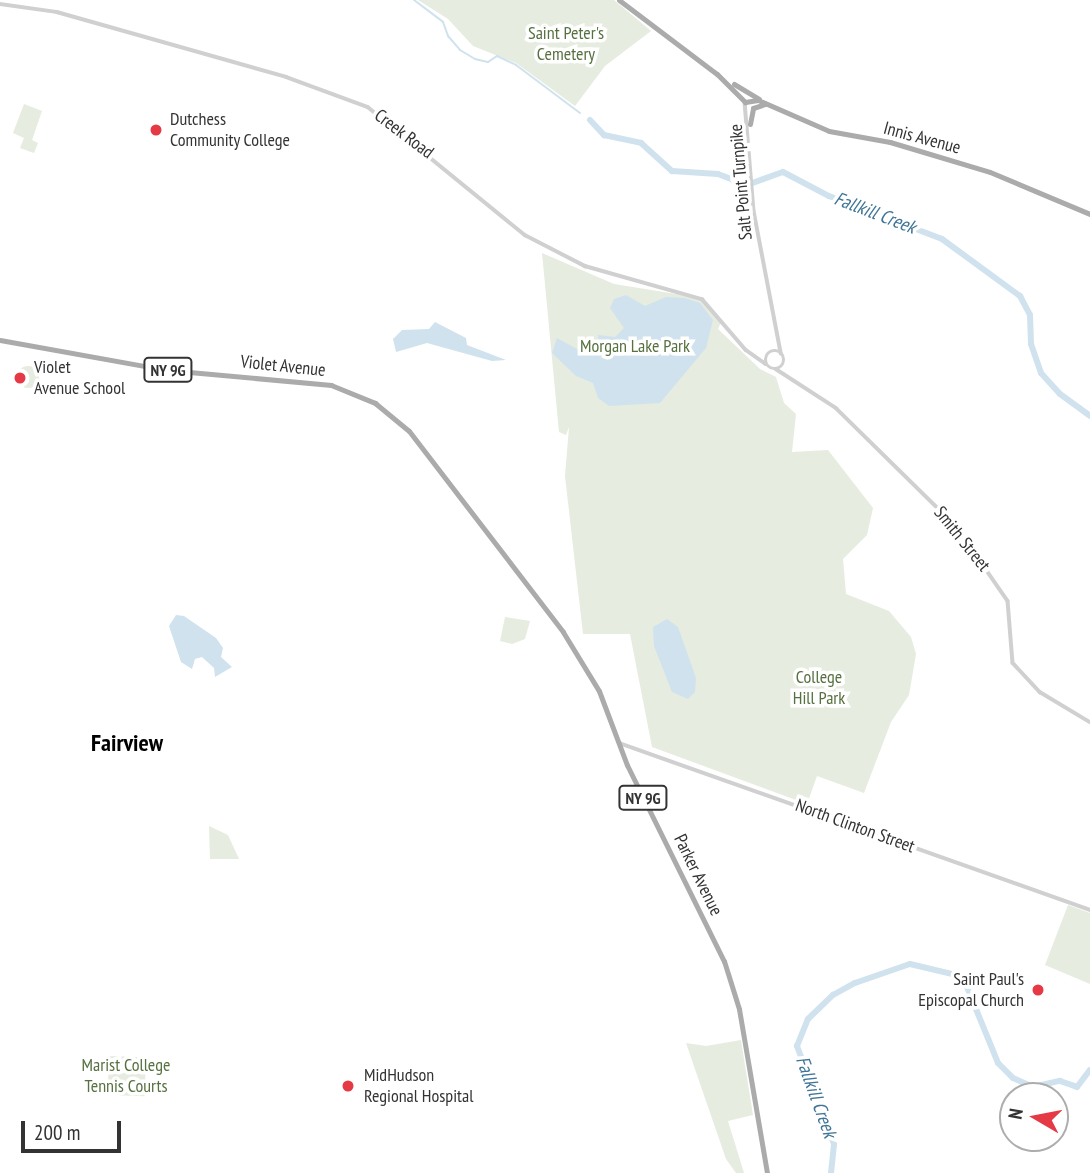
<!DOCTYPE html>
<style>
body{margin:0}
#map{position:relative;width:1090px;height:1173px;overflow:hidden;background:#fff;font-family:"PT Sans Narrow",sans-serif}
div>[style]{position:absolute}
.green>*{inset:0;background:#e6ecdf;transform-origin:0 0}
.round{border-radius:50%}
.water>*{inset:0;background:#cfe2ee}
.stream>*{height:2px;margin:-1px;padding:0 1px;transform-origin:1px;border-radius:1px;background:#cfe2ee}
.river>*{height:6px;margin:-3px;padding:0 3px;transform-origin:3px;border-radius:3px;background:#cfe2ee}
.minor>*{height:3.5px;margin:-1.75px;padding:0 1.75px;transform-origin:1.75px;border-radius:1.75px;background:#d0d0d0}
.minor>.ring{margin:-1.75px;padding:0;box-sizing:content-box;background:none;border:3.5px solid #d0d0d0;border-radius:50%}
.major>*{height:5px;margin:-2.5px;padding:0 2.5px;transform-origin:2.5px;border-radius:2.5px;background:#ababab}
.dots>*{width:19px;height:19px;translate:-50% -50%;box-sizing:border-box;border:4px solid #fff;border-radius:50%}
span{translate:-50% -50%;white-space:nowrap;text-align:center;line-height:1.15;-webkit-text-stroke:7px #fff;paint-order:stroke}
.shield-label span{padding:2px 5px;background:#fff;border:2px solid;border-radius:5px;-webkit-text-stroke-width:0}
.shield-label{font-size:16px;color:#333;font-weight:700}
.park-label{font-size:18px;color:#56703f}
.poi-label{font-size:18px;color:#333}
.left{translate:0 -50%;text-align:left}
.right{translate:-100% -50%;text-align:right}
.street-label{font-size:18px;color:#333}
.water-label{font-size:19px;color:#3f7597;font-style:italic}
.district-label{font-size:24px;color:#000;font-weight:700}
.north{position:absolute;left:999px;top:1082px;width:70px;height:70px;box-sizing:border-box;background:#fff;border:2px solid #adadad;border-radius:50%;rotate:280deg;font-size:19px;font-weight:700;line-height:28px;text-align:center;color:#333}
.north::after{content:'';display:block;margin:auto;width:24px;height:32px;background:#e63946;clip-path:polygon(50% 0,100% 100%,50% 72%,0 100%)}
.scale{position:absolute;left:21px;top:1121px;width:100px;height:32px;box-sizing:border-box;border:4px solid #333;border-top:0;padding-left:9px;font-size:21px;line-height:24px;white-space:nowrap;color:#333;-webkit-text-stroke:5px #fff;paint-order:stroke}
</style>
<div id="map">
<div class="green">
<div style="clip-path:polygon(418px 0,614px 0,651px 31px,605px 66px,575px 106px,516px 63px,473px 46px,448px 19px)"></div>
<div style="clip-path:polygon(24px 104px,42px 111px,32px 140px,38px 143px,34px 153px,20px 148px,24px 138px,13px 133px)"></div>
<div style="clip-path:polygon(542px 253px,614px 284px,695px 297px,708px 304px,722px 320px,718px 329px,760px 369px,776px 377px,784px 403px,796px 414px,792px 452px,828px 450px,873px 508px,867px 535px,843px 559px,846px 594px,889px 611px,911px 637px,916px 654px,909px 695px,891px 722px,864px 793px,817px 776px,807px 804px,652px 747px,630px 634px,583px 634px,565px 476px,569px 427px,566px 435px,559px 432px)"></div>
<div class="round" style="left:17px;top:366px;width:22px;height:22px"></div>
<div style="clip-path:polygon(505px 617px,530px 621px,525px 639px,512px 644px,500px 641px)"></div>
<div style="clip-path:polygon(209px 826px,228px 835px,239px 859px,210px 859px)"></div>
<div style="clip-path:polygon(1068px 905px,1090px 913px,1090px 984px,1045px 965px)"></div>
<div style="clip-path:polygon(741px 1040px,753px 1115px,728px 1121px,744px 1173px,736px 1173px,726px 1159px,686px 1043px,706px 1046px)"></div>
<div style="left:109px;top:1056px;width:37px;height:39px;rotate:2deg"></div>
</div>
<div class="water">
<div style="clip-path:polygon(626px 295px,645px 306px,666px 297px,685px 298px,700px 303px,713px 320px,706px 348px,660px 403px,609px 406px,598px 398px,593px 383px,576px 376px,552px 353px,557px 338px,588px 355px,599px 352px,598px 335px,615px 337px,624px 328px,610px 308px,614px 299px)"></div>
<div style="clip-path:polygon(435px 322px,466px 338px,467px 345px,506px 360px,492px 361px,427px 343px,396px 352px,393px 339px,402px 330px,429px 329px)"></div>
<div style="clip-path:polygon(176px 615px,184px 616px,216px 638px,223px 648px,221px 657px,232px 667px,215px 677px,214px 668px,202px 657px,195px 659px,192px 669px,181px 662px,169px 626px)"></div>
<div style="clip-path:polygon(667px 619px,678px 627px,696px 678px,695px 692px,688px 699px,672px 692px,654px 646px,653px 627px)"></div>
</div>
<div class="stream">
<div style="left:414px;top:0;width:36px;rotate:37deg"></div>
<div style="left:443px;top:22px;width:15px;rotate:70deg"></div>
<div style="left:448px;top:36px;width:18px;rotate:49deg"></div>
<div style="left:460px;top:50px;width:17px;rotate:31deg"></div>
<div style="left:475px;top:59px;width:13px;rotate:13deg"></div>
<div style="left:488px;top:62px;width:11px;rotate:-34deg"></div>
<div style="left:497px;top:56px;width:21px;rotate:25deg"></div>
<div style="left:516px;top:65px;width:80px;rotate:36.9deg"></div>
</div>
<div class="river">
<div style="left:590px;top:120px;width:21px;rotate:47deg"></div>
<div style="left:604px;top:135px;width:38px;rotate:12deg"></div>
<div style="left:641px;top:143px;width:42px;rotate:42.1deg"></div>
<div style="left:672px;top:171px;width:46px;rotate:3.7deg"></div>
<div style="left:718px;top:174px;width:31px;rotate:21deg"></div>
<div style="left:747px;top:185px;width:38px;rotate:-20deg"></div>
<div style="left:783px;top:172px;width:52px;rotate:27.6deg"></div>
<div style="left:829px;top:196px;width:121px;rotate:20.8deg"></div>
<div style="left:942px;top:239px;width:97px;rotate:36.2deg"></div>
<div style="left:1020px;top:296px;width:21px;rotate:62deg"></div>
<div style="left:1030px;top:315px;width:29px;rotate:88deg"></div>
<div style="left:1031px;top:344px;width:31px;rotate:71deg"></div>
<div style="left:1041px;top:373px;width:28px;rotate:48deg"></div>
<div style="left:1060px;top:394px;width:37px;rotate:36deg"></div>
<div style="left:831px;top:1173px;width:29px;rotate:-84deg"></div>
<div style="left:834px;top:1144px;width:105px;rotate:-110.7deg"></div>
<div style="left:797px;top:1046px;width:29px;rotate:-68deg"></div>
<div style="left:808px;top:1019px;width:35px;rotate:-44deg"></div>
<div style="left:833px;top:995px;width:25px;rotate:-29deg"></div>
<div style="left:855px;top:983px;width:58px;rotate:-19.1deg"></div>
<div style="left:910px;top:964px;width:47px;rotate:13.4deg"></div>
<div style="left:956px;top:975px;width:16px;rotate:47deg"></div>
<div style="left:967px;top:987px;width:82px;rotate:67.8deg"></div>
<div style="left:998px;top:1063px;width:21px;rotate:45deg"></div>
<div style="left:1013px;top:1078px;width:22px;rotate:24deg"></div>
<div style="left:1033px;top:1087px;width:28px;rotate:-13deg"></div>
<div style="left:1060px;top:1081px;width:18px;rotate:19deg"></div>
<div style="left:1077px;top:1087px;width:21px;rotate:-53deg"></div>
</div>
<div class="minor">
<div style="left:0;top:4px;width:58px;rotate:8deg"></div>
<div style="left:57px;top:12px;width:238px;rotate:15.8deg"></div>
<div style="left:286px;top:77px;width:87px;rotate:20.1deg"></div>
<div style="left:368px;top:107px;width:203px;rotate:39.2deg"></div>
<div style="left:525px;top:235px;width:68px;rotate:27.3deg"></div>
<div style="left:585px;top:266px;width:122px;rotate:15.8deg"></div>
<div style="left:702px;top:299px;width:67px;rotate:49.2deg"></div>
<div style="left:746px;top:350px;width:24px;rotate:35deg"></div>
<div style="left:745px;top:102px;width:109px;rotate:85.3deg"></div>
<div style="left:754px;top:211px;width:145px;rotate:79.2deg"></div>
<div class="ring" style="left:766px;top:351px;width:14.5px;height:14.5px"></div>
<div style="left:776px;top:369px;width:72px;rotate:33deg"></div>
<div style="left:836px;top:408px;width:168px;rotate:44.5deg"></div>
<div style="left:956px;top:526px;width:91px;rotate:55.3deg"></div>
<div style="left:1008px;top:601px;width:62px;rotate:85.4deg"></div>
<div style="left:1013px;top:663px;width:40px;rotate:47deg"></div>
<div style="left:1040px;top:692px;width:58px;rotate:31deg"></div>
<div style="left:619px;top:743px;width:500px;rotate:19.5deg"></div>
</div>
<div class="major">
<div style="left:619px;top:0;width:123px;rotate:37.1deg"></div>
<div style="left:717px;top:74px;width:40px;rotate:45deg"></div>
<div style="left:745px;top:102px;width:13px;rotate:-9deg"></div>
<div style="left:758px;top:100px;width:77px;rotate:23.6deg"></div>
<div style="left:829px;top:131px;width:62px;rotate:10.2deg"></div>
<div style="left:890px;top:142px;width:104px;rotate:16.7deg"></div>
<div style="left:990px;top:172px;width:108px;rotate:22.8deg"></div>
<div style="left:734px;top:84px;width:29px;rotate:31deg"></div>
<div style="left:750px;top:124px;width:16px;rotate:-79deg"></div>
<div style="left:753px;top:108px;width:13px;rotate:-18deg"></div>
<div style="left:0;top:340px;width:170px;rotate:10.2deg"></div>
<div style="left:167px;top:370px;width:165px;rotate:5.2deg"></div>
<div style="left:331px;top:385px;width:48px;rotate:22.2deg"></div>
<div style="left:375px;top:403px;width:44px;rotate:39.5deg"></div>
<div style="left:409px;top:431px;width:253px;rotate:52.5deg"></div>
<div style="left:563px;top:632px;width:69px;rotate:58.6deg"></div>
<div style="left:599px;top:691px;width:79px;rotate:69.3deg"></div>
<div style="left:627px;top:765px;width:219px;rotate:63.7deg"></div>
<div style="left:724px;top:961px;width:50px;rotate:72.6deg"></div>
<div style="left:739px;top:1009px;width:166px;rotate:80.3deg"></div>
</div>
<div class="dots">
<div style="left:156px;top:130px;background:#e63946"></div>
<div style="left:20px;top:378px;background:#e63946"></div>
<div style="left:1038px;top:990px;background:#e63946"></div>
<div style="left:348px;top:1086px;background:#e63946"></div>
</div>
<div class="shield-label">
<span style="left:168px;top:370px">NY 9G</span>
<span style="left:643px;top:798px">NY 9G</span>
</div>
<div class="park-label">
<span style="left:566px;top:44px">Saint Peter's<br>Cemetery</span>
<span style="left:635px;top:346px">Morgan Lake Park</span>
<span style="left:819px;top:688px">College<br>Hill Park</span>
<span style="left:126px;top:1076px">Marist College<br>Tennis Courts</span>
</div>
<div class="poi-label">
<span class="left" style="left:170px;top:130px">Dutchess<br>Community College</span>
<span class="left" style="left:34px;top:378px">Violet<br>Avenue School</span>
<span class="right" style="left:1024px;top:990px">Saint Paul's<br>Episcopal Church</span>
<span class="left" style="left:364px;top:1086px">MidHudson<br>Regional Hospital</span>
</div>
<div class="street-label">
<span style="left:404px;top:134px;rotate:37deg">Creek Road</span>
<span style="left:922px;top:138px;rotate:15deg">Innis Avenue</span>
<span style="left:741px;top:182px;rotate:-95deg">Salt Point Turnpike</span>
<span style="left:283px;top:366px;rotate:6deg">Violet Avenue</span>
<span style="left:962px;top:539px;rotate:51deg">Smith Street</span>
<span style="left:855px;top:826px;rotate:20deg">North Clinton Street</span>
<span style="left:698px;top:875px;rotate:64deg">Parker Avenue</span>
</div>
<div class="water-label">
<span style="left:875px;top:213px;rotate:21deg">Fallkill Creek</span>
<span style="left:816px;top:1097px;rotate:70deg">Fallkill Creek</span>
</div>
<div class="district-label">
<span style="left:127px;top:743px">Fairview</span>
</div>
<div class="north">N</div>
<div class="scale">200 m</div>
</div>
